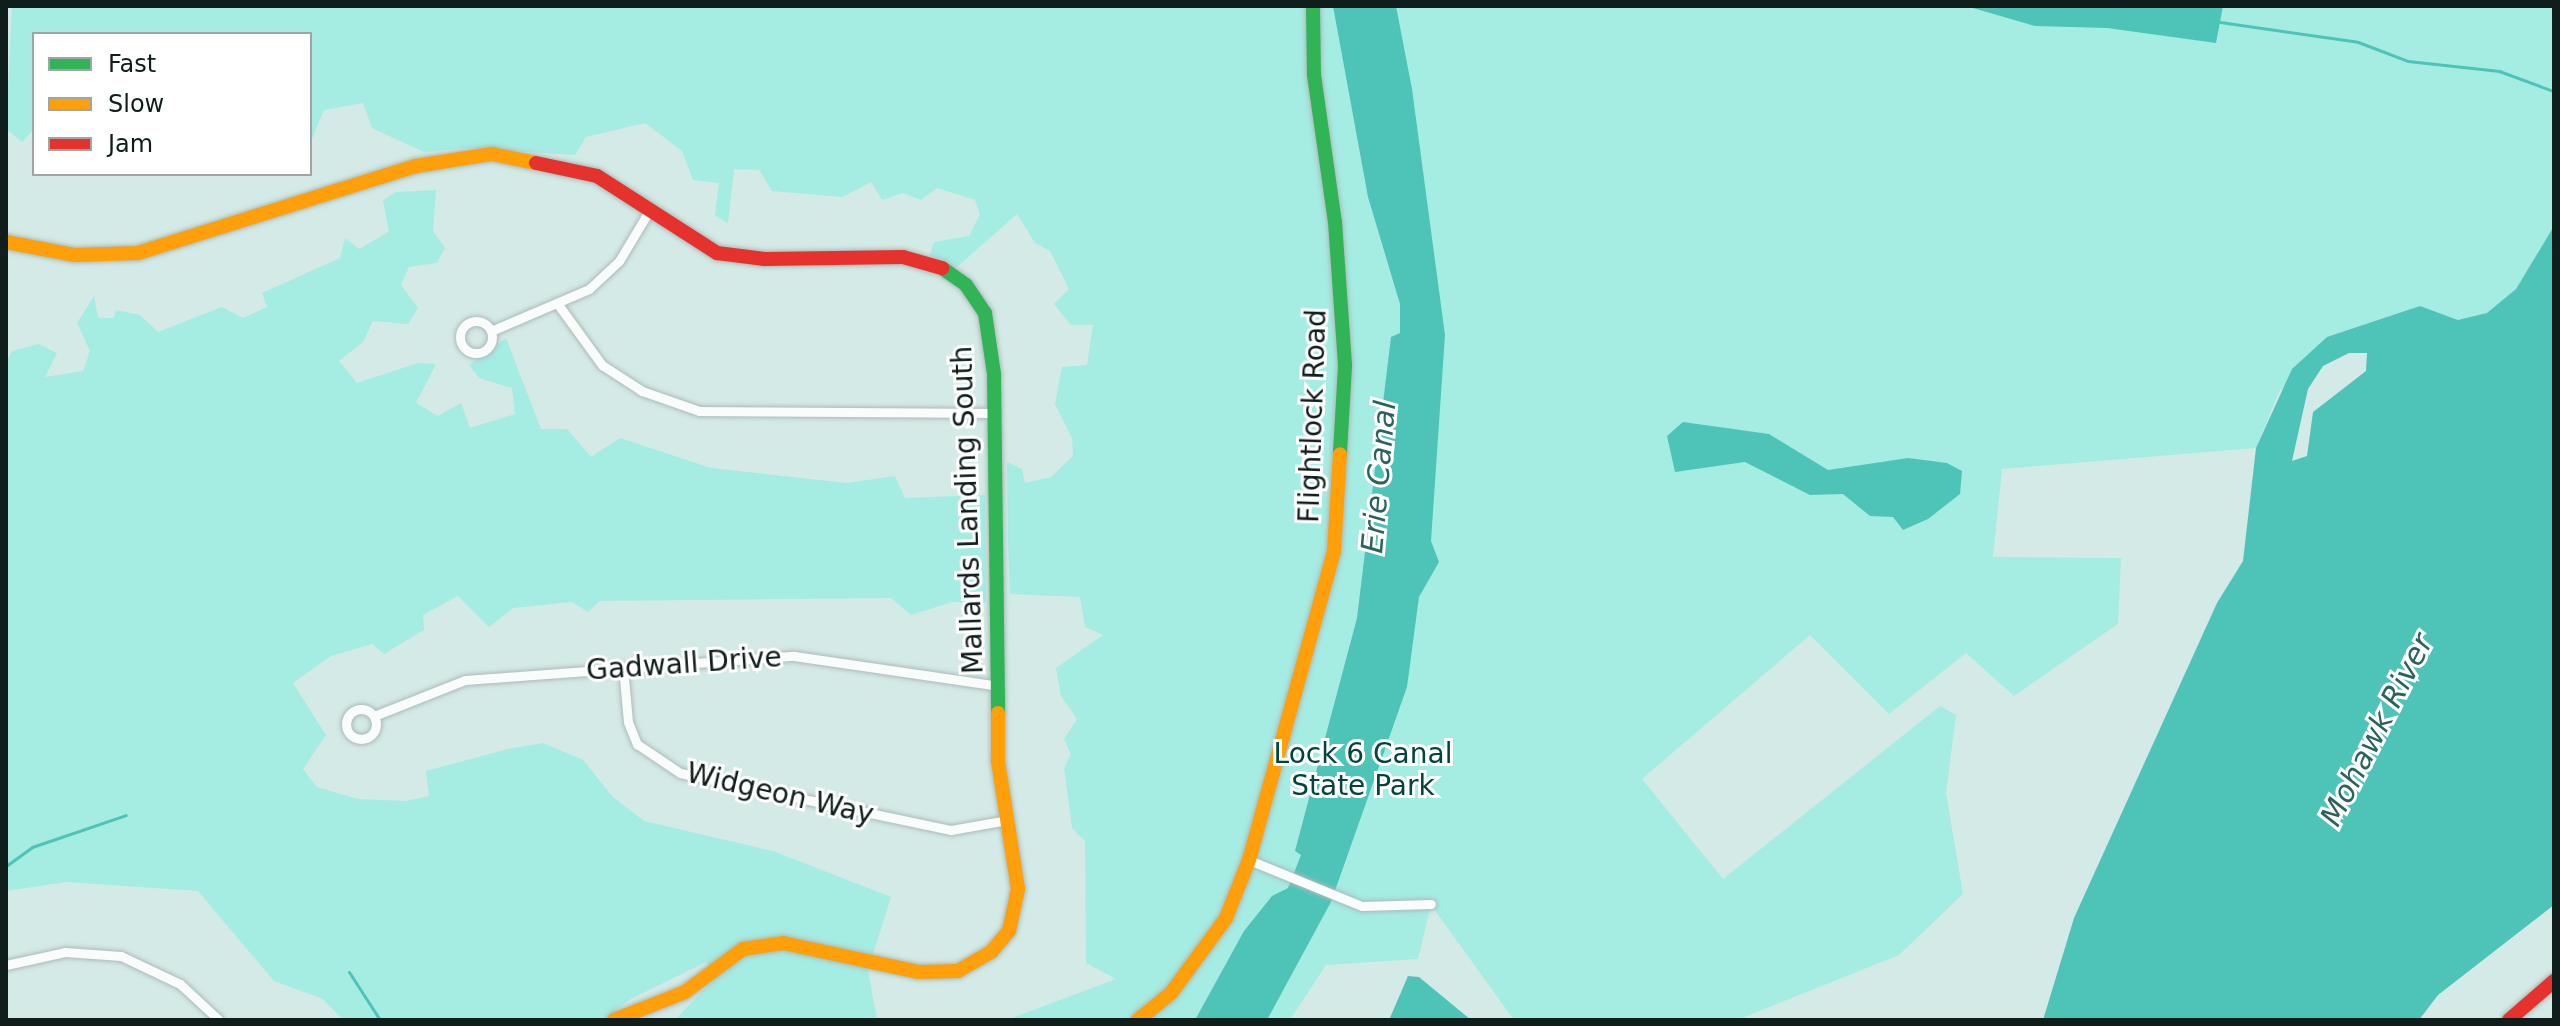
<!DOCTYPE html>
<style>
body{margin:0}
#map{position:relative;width:2560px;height:1026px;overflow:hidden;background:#d4eae6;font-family:"DejaVu Sans",sans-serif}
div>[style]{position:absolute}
.green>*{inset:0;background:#a5ece3}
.water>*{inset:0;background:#4ec4b9}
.stream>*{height:3px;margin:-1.5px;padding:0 1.5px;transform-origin:1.5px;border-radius:1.5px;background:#4ec4b9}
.roads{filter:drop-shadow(0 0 2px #abbbb9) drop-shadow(0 0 2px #abbbb9)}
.street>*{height:9px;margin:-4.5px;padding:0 4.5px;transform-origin:4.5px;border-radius:4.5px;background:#f9fcfb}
.street>.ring{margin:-4.5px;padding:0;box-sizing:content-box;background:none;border:9px solid #f9fcfb;border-radius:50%}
.fast>*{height:14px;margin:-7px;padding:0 7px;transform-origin:7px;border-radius:7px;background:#30b455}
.slow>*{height:14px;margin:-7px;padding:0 7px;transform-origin:7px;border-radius:7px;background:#ff9f0a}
.jam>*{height:14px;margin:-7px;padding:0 7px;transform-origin:7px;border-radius:7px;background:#e5322d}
span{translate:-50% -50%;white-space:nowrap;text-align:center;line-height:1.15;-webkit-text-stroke:6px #fff;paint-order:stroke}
.street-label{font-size:28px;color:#0f1d1b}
.park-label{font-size:28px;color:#04443e}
.water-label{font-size:30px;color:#2b625c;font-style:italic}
.frame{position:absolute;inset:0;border:8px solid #0f1d1b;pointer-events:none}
.legend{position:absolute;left:32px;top:32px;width:280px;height:144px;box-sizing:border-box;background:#fff;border:2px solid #9fa5a4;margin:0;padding:10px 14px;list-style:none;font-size:24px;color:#0f1d1b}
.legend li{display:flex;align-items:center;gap:16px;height:40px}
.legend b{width:40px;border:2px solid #9fa5a4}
</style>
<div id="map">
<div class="green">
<div style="clip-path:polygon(12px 6px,2554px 6px,2554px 226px,2516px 289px,2487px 314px,2458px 320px,2420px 306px,2280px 390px,2256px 448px,2002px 469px,1993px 557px,2121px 558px,2118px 624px,2014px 696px,1966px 653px,1889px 714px,1810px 635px,1642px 779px,1723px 879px,1940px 706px,1956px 715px,1946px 793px,1963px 894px,1899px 955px,1737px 1020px,1514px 1020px,1431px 905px,1418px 959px,1326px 965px,1290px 1020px,1007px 1020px,1116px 979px,1086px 963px,1085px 841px,1072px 828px,1064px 768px,1071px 754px,1064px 739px,1077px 719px,1061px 696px,1056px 668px,1103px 635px,1085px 627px,1080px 597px,1010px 594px,1008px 540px,1007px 462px,1022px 469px,1025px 483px,1051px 477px,1073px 456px,1072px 438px,1055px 404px,1062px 367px,1087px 365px,1093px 325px,1071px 325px,1054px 304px,1069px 289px,1050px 251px,1035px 243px,1017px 214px,956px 268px,930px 255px,934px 242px,969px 236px,980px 214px,975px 200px,937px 188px,921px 200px,903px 193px,882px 200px,871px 182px,842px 197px,772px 191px,759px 170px,734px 169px,728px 223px,715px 216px,719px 183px,693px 180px,682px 151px,645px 123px,586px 137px,575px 155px,467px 148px,424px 152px,372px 128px,363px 103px,324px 110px,310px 144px,310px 34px,34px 34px,34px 129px,22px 142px,6px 129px)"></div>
<div style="clip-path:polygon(436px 190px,433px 231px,445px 248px,437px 263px,409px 267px,401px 285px,418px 308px,408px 324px,373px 321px,363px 342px,339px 361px,357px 383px,418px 363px,436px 364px,416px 403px,438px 416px,461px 403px,470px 428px,515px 414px,512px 388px,479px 378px,469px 365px,506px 338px,541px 429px,567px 429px,591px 457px,620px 438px,711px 468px,847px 483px,895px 476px,905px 498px,985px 495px,986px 603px,952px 602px,911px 615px,891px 598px,600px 601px,588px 612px,572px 602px,513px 608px,489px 627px,458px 596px,423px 615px,424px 630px,384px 654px,372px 644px,331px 656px,293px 683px,326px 735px,303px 769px,317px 787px,358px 799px,406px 801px,429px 796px,426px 771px,508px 749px,543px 743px,583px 760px,613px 797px,644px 821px,773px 851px,891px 897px,868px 970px,877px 1020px,675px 1020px,716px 977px,706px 962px,629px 1000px,604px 1020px,343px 1020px,323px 999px,274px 981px,198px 891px,66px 882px,6px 891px,6px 363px,12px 351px,39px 344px,57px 353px,45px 377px,83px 371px,90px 351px,77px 323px,94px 296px,98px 318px,114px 318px,116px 310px,140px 315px,158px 332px,222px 307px,243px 318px,267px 307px,262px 293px,340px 258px,345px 238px,359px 249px,389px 232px,383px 200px,397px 192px)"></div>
</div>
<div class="water">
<div style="clip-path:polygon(1333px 6px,1396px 6px,1412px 89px,1445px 335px,1431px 541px,1439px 562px,1419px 597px,1407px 687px,1331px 902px,1267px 1020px,1195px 1020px,1244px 931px,1272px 896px,1288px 888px,1301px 855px,1295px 851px,1357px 618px,1391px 337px,1400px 333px,1400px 304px,1368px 197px)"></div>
<div style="clip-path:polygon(1966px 6px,2223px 6px,2216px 43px,2107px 28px,2035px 26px)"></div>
<div style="clip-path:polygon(evenodd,2554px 226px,2554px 905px,2438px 995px,2419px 1020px,2043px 1020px,2074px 918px,2217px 603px,2243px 561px,2256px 448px,2292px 369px,2327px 337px,2420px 306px,2458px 320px,2487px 313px,2516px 289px,2554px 226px,2349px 353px,2367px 353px,2366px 371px,2313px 412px,2307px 456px,2292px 461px,2308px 389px,2323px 366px,2349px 353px)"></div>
<div style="clip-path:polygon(1683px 422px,1769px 434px,1828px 470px,1908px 458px,1947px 463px,1962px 471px,1960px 494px,1928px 519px,1903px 530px,1893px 517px,1870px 516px,1843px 494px,1810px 495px,1745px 462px,1675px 472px,1667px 436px)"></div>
<div style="clip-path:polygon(1408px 976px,1419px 977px,1471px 1020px,1389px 1020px)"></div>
</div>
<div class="stream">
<div style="left:2220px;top:22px;width:139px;rotate:8.2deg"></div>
<div style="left:2358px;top:42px;width:53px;rotate:20.8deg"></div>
<div style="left:2408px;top:61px;width:92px;rotate:6.3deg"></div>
<div style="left:2499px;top:71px;width:58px;rotate:20.3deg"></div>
<div style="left:6px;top:866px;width:32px;rotate:-36deg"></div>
<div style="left:32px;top:847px;width:99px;rotate:-18.8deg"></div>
<div style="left:349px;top:972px;width:57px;rotate:57.1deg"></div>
</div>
<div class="roads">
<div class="street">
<div style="left:557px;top:303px;width:77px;rotate:54deg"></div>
<div style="left:602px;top:365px;width:48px;rotate:33deg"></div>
<div style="left:642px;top:391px;width:60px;rotate:19.3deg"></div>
<div style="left:699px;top:411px;width:294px;rotate:0.4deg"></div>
<div class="ring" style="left:460px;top:321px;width:23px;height:23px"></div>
<div style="left:491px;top:331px;width:107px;rotate:-23.2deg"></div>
<div style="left:589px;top:289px;width:41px;rotate:-43deg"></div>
<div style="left:619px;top:261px;width:58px;rotate:-59deg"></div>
<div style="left:623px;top:667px;width:55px;rotate:84.8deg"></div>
<div style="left:628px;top:722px;width:24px;rotate:68deg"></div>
<div style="left:637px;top:744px;width:52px;rotate:34deg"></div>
<div style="left:680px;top:773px;width:277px;rotate:11.9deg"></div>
<div style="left:951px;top:830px;width:58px;rotate:-10deg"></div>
<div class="ring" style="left:346px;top:709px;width:21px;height:21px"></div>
<div style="left:374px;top:716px;width:98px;rotate:-21.6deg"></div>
<div style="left:465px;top:680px;width:330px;rotate:-4.2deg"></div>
<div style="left:794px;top:656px;width:207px;rotate:8.3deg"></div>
<div style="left:1249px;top:860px;width:122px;rotate:22.2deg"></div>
<div style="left:1362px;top:906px;width:69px;rotate:-1.7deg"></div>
<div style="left:6px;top:965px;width:60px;rotate:-12.4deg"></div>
<div style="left:65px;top:952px;width:56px;rotate:4.1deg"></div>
<div style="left:121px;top:956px;width:65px;rotate:25.4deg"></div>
<div style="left:180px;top:984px;width:53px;rotate:42.7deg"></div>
</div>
<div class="fast">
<div style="left:1313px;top:6px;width:69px;rotate:89.2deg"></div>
<div style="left:1314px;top:75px;width:148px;rotate:81.9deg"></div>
<div style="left:1335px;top:222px;width:144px;rotate:86deg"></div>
<div style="left:1345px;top:366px;width:88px;rotate:93.3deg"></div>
<div style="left:942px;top:268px;width:29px;rotate:35deg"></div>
<div style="left:966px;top:285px;width:34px;rotate:56deg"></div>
<div style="left:985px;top:313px;width:62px;rotate:81.6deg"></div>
<div style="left:994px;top:374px;width:339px;rotate:89.3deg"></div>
</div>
<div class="slow">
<div style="left:6px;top:242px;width:69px;rotate:10.8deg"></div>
<div style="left:74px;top:255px;width:64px;rotate:-1.8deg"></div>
<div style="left:138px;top:253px;width:291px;rotate:-17.4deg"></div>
<div style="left:416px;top:166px;width:77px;rotate:-9deg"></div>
<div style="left:492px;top:154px;width:45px;rotate:11.6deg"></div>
<div style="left:614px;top:1020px;width:76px;rotate:-21.5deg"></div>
<div style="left:685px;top:992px;width:72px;rotate:-36.6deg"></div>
<div style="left:743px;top:949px;width:40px;rotate:-8.5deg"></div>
<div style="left:783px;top:943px;width:138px;rotate:12.1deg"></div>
<div style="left:918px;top:972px;width:40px;rotate:-1.4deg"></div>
<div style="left:958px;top:971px;width:39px;rotate:-30deg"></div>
<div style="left:992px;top:951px;width:26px;rotate:-50deg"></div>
<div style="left:1009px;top:931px;width:43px;rotate:-77.9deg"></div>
<div style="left:1018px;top:889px;width:130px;rotate:-98.9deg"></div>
<div style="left:998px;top:761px;width:48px;rotate:-90deg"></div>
<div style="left:1138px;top:1020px;width:43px;rotate:-39.3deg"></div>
<div style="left:1171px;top:993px;width:93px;rotate:-53.7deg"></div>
<div style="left:1226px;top:918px;width:62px;rotate:-68.4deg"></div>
<div style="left:1249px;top:860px;width:320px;rotate:-74.6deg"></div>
<div style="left:1334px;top:551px;width:97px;rotate:-86.5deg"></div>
</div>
<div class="jam">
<div style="left:536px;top:163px;width:62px;rotate:12deg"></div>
<div style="left:597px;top:176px;width:143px;rotate:32.7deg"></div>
<div style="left:717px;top:253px;width:48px;rotate:7.1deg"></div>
<div style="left:765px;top:259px;width:138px;rotate:-0.8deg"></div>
<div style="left:903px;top:257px;width:41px;rotate:15.8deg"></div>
<div style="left:2509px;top:1020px;width:60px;rotate:-40.9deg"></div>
</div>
</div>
<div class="street-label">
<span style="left:1313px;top:416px;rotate:-88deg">Flightlock Road</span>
<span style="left:968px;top:510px;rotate:-92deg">Mallards Landing South</span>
<span style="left:684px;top:664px;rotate:-4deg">Gadwall Drive</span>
<span style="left:780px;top:794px;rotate:13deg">Widgeon Way</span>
</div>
<div class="park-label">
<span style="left:1363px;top:770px">Lock 6 Canal<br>State Park</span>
</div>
<div class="water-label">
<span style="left:1379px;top:477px;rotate:-85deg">Erie Canal</span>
<span style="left:2377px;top:730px;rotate:-63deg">Mohawk River</span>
</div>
<div class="frame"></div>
<ul class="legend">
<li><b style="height:10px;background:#30b455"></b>Fast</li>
<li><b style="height:10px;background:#ff9f0a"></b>Slow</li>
<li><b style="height:10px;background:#e5322d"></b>Jam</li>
</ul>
</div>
